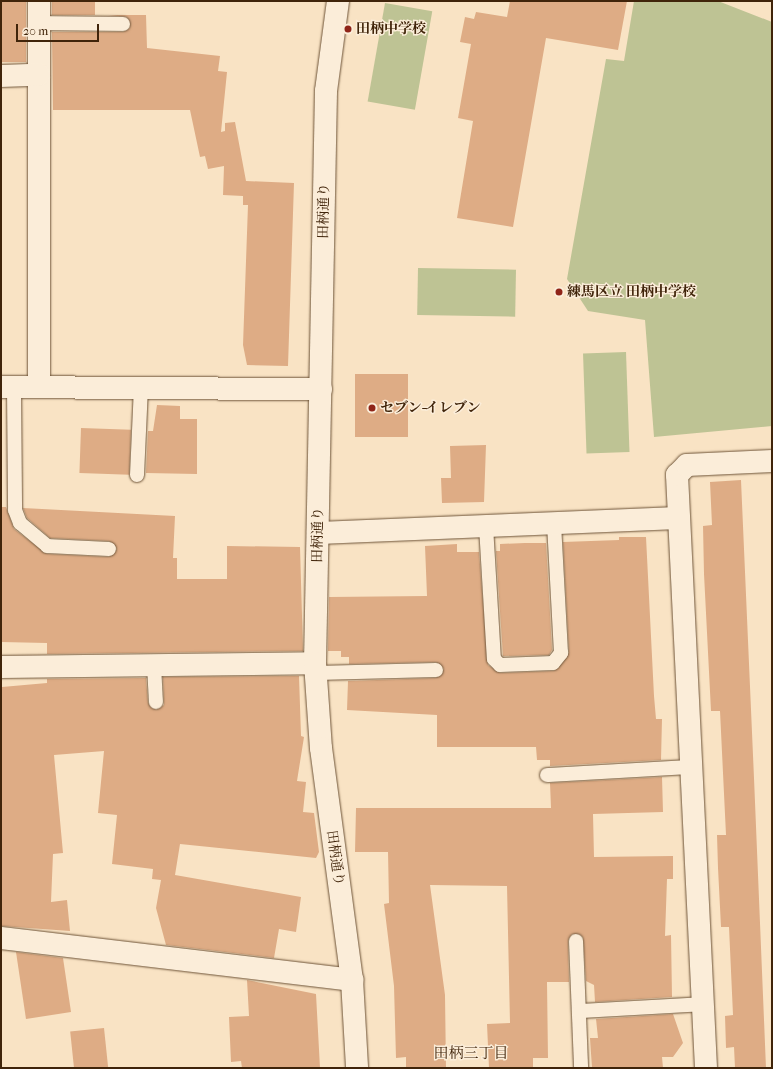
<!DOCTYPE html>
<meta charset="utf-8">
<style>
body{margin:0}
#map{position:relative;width:773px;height:1069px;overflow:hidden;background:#f9e3c4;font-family:"IM FELL French Canon","Noto Serif JP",serif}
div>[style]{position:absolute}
.green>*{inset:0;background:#bec394;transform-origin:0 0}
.building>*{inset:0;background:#deac85;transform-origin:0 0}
.roads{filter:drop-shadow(0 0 1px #6e5438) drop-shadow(0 0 1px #6e5438)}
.service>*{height:14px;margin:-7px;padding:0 7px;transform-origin:7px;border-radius:7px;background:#fbedd9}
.minor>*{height:22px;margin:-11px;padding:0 11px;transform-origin:11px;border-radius:11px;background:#fbedd9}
.tertiary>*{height:22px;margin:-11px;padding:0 11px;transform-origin:11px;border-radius:11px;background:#fbedd9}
.dots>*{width:11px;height:11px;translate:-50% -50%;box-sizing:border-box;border:2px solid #fbedd9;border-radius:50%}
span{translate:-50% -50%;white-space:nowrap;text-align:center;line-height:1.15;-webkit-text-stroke:3px #fbedd9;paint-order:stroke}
.poi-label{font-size:14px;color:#40240a;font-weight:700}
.left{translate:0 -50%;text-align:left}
.street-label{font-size:14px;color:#40240a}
.neighbourhood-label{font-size:15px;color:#40240a}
.frame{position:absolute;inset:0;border:2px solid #40240a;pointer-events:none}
.scale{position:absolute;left:16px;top:24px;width:83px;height:18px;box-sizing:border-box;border:2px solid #40240a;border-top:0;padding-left:5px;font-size:12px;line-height:14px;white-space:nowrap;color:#40240a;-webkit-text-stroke:3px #fbedd9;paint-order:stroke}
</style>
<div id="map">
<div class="green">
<div style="clip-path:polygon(634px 1px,718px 1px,772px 22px,772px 426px,654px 437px,645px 320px,588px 311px,567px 279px,606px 59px,624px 61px)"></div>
<div style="left:385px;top:3px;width:48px;height:100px;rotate:10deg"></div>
<div style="left:418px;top:268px;width:98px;height:47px;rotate:1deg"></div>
<div style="left:626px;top:352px;width:100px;height:43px;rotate:88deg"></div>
</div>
<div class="building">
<div style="left:1px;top:1px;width:25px;height:61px"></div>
<div style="left:52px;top:1px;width:43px;height:14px"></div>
<div style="clip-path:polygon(510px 1px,627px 1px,618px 50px,546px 38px,513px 227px,457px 218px,473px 121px,458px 118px,471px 44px,460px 42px,465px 17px,474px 19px,476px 12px,507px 17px)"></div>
<div style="clip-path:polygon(108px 15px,146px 15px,147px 48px,220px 56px,218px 71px,227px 72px,221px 132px,225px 131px,225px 123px,235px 122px,246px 181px,294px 183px,288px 366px,247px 365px,243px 345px,248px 205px,243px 205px,243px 196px,223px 195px,224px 166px,208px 169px,205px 156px,200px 157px,190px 110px,53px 110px,52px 32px,123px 32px,130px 28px,127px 17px)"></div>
<div style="left:355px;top:374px;width:53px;height:63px"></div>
<div style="clip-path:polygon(157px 405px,180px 406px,180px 419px,197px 419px,197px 474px,146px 473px,148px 431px,153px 431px)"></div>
<div style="left:81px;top:428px;width:50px;height:45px;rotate:2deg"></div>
<div style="clip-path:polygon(486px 445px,484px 502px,442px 503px,441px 478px,451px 478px,450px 446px)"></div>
<div style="clip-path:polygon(741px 480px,754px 778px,766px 1068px,735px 1068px,734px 1047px,726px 1048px,725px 1016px,733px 1015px,729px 927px,721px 927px,718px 868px,717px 835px,726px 835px,720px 711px,711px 711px,704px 574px,703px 526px,712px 525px,710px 482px)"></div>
<div style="clip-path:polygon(1px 507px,6px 507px,14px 529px,47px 554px,109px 557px,117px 549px,109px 541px,50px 538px,27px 518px,23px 508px,175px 516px,173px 558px,177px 558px,177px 579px,227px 579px,227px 546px,300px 547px,303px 651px,47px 654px,47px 643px,1px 642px)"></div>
<div style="clip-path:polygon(619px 537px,646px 537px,654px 696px,656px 719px,662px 719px,661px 760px,550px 766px,550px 760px,537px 760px,536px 747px,437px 747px,437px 715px,347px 710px,348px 681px,436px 678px,444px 669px,436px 662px,349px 664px,349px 657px,341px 657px,341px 651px,328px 651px,329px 597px,427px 596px,425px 546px,457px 544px,457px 552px,479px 552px,488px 665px,500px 673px,554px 671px,569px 653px,563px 542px,619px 540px)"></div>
<div style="clip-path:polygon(525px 543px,546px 543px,552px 650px,549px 655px,503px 656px,496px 551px,500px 551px,500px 544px)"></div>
<div style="clip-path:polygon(299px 676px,301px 736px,304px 737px,297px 781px,306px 782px,303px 812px,314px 813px,319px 852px,316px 858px,180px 844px,175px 875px,301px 897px,296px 932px,279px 929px,274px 958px,166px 945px,156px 908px,161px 880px,152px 879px,153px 869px,112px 864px,117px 815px,98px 813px,104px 751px,54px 755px,63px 853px,53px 854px,51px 902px,67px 900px,70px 931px,1px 926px,2px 687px,47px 683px,47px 679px,146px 678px,148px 703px,156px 710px,164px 705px,163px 677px)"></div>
<div style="clip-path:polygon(662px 777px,663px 812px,593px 814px,594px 857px,673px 856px,673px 879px,667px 879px,665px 936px,671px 935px,672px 997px,595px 1002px,594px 985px,586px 981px,583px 937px,572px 934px,568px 941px,569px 982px,547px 982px,548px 1058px,533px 1058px,533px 1068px,489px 1068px,487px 1024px,510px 1023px,507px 886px,430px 885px,445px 995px,446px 1068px,406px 1068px,406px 1057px,396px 1058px,394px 986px,384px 904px,389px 903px,388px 852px,355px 852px,356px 808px,551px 808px,550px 783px)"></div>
<div style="clip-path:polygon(16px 952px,63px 958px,71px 1012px,26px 1019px)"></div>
<div style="clip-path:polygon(247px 980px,316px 994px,320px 1068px,242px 1068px,241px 1061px,231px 1062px,229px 1017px,249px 1016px)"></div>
<div style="clip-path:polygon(673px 1014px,683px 1043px,673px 1057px,662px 1057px,663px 1068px,592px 1068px,590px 1038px,598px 1038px,596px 1019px)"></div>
<div style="left:104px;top:1028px;width:40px;height:34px;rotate:84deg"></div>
</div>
<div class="roads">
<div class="service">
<div style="left:39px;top:23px;width:84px;rotate:0.7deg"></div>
<div style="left:14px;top:387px;width:123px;rotate:89.5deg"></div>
<div style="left:15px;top:510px;width:14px;rotate:69deg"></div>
<div style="left:20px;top:523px;width:35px;rotate:40deg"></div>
<div style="left:47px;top:546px;width:62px;rotate:2.8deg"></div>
<div style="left:137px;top:475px;width:87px;rotate:-87.4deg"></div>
<div style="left:486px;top:526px;width:133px;rotate:86.6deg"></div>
<div style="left:494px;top:659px;width:8px;rotate:45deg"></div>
<div style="left:500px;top:665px;width:53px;rotate:-2.2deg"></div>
<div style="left:553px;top:663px;width:13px;rotate:-51deg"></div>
<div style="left:561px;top:653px;width:129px;rotate:-93.1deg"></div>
<div style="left:154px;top:665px;width:37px;rotate:87deg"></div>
<div style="left:316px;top:673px;width:120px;rotate:-1.4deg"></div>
<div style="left:547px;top:775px;width:144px;rotate:-3.2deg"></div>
<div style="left:576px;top:941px;width:127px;rotate:87.7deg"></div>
<div style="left:579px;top:1011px;width:124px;rotate:-3.2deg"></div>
</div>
<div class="minor">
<div style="left:39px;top:1px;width:386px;rotate:90deg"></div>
<div style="left:1px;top:76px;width:38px;rotate:-2deg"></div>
<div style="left:1px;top:387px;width:320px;rotate:0.4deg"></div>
<div style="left:318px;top:533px;width:361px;rotate:-2.4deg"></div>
<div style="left:1px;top:667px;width:314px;rotate:-0.7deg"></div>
<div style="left:1px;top:938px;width:354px;rotate:6.8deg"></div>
<div style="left:706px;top:1068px;width:594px;rotate:-92.8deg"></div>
<div style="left:677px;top:475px;width:14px;rotate:-45deg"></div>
<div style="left:687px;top:465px;width:85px;rotate:-2.7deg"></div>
</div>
<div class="tertiary">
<div style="left:338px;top:1px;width:91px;rotate:97.6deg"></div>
<div style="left:326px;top:91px;width:572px;rotate:91.1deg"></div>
<div style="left:315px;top:663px;width:85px;rotate:86deg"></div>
<div style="left:321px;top:748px;width:234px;rotate:82.4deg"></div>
<div style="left:352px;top:980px;width:88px;rotate:86.7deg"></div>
</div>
</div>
<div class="dots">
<div style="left:348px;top:29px;background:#8f2418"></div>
<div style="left:559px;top:292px;background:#8f2418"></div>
<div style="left:372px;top:408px;background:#8f2418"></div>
</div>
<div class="poi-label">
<span class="left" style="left:356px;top:29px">田柄中学校</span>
<span class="left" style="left:567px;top:292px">練馬区立 田柄中学校</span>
<span class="left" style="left:380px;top:408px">セブン-イレブン</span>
</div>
<div class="street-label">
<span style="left:324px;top:211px;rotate:-89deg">田柄通り</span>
<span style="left:318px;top:535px;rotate:-89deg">田柄通り</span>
<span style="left:335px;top:858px;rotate:82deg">田柄通り</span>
</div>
<div class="neighbourhood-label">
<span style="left:471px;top:1054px">田柄三丁目</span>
</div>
<div class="frame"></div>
<div class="scale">20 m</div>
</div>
